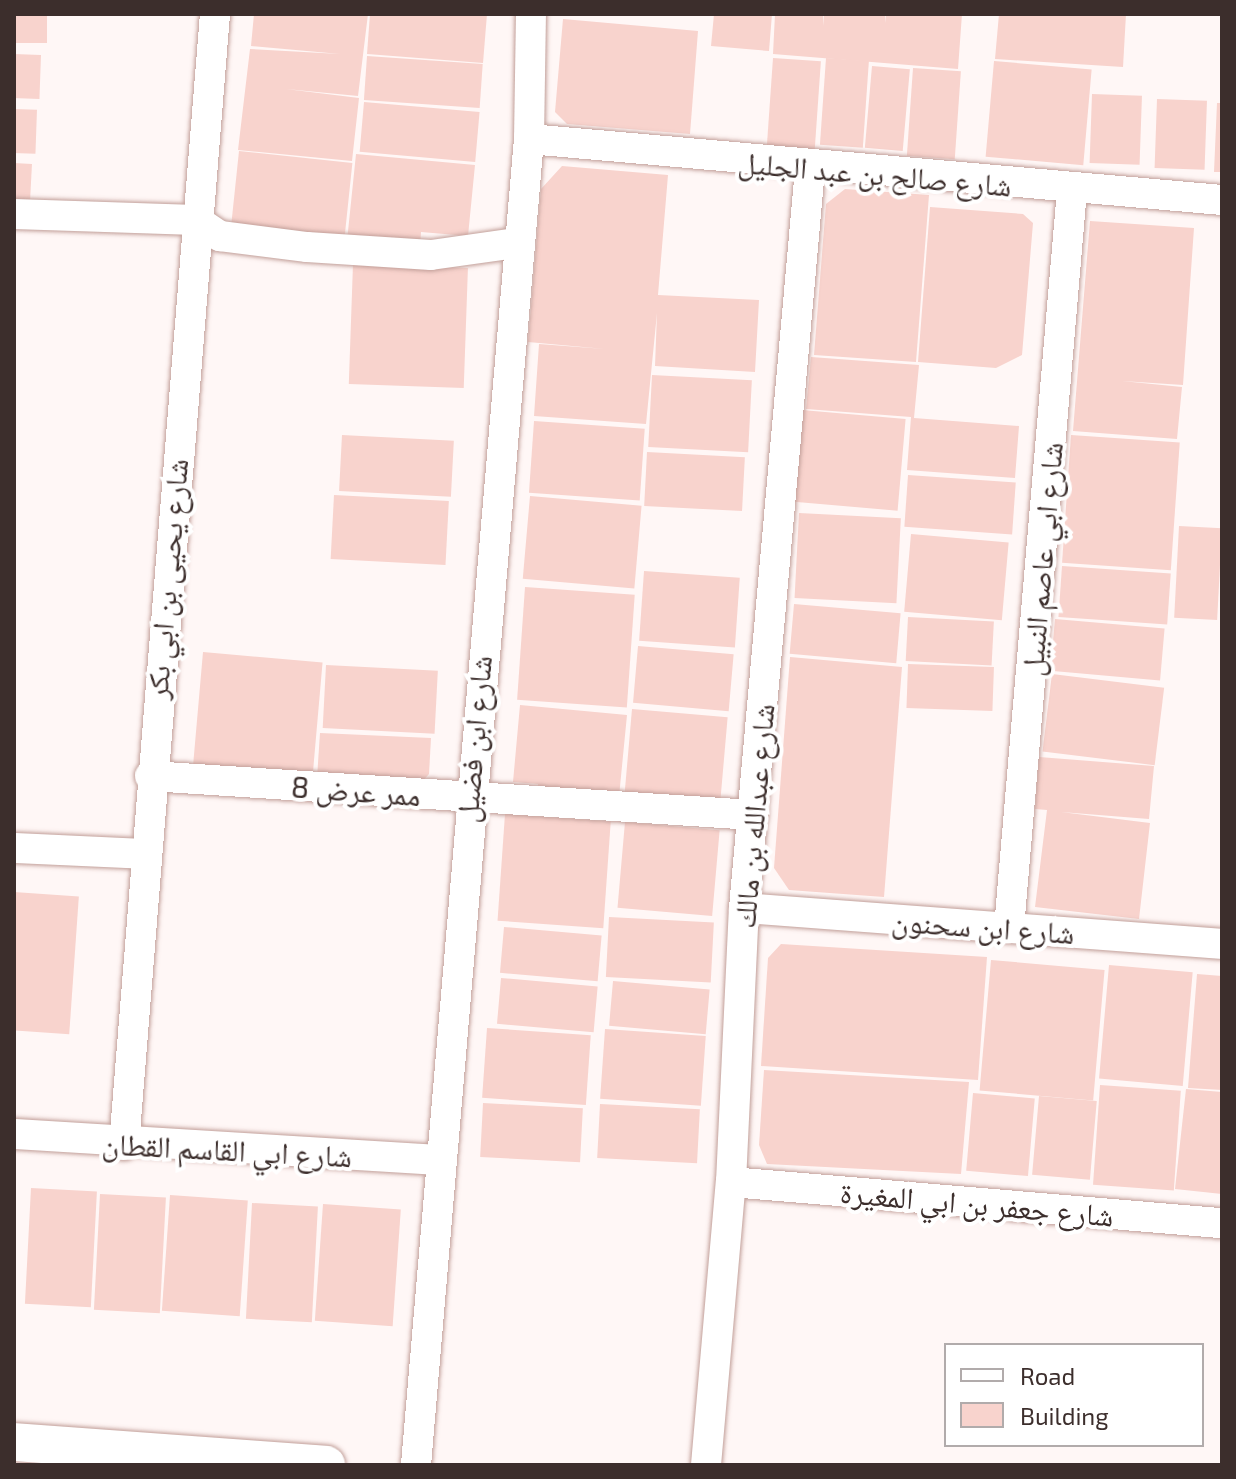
<!DOCTYPE html>
<meta charset="utf-8">
<style>
body{margin:0}
#map{position:relative;width:1236px;height:1479px;overflow:hidden;background:#fff7f6;font-family:"Exo 2","Noto Naskh Arabic",sans-serif}
div>[style]{position:absolute}
.building>*{inset:0;background:#f8d3cd;transform-origin:0 0}
.roads{filter:drop-shadow(0 0 2px #c29f99) drop-shadow(0 0 2px #c29f99)}
.minor>*{height:30px;margin:-15px;padding:0 15px;transform-origin:15px;border-radius:15px;background:#fff}
.tertiary>*{height:38px;margin:-19px;padding:0 19px;transform-origin:19px;border-radius:19px;background:#fff}
span{translate:-50% -50%;white-space:nowrap;text-align:center;line-height:1.15;-webkit-text-stroke:8px #fff;paint-order:stroke}
.street-label{font-size:30px;color:#3c2e2c}
.frame{position:absolute;inset:0;border:16px solid #3c2e2c;pointer-events:none}
.legend{position:absolute;left:944px;top:1343px;width:260px;height:104px;box-sizing:border-box;background:#fff;border:2px solid #b1abab;margin:0;padding:10px 14px;list-style:none;font-size:24px;color:#3c2e2c}
.legend li{display:flex;align-items:center;gap:16px;height:40px}
.legend b{width:40px;border:2px solid #b1abab}
</style>
<div id="map">
<div class="building">
<div style="left:14px;top:14px;width:33px;height:29px"></div>
<div style="clip-path:polygon(254px 14px,368px 14px,358px 96px,286px 89px,359px 98px,352px 161px,238px 150px,250px 49px,340px 54px,251px 46px)"></div>
<div style="clip-path:polygon(370px 14px,487px 14px,483px 63px,367px 54px)"></div>
<div style="clip-path:polygon(714px 14px,772px 14px,769px 51px,711px 46px)"></div>
<div style="clip-path:polygon(775px 14px,823px 14px,824px 26px,824px 14px,885px 14px,885px 23px,886px 14px,962px 14px,958px 69px,773px 54px)"></div>
<div style="clip-path:polygon(999px 14px,1126px 14px,1123px 67px,995px 59px)"></div>
<div style="clip-path:polygon(563px 19px,698px 31px,690px 134px,567px 124px,555px 112px)"></div>
<div style="left:14px;top:54px;width:27px;height:44px;rotate:2deg"></div>
<div style="left:367px;top:56px;width:116px;height:44px;rotate:4deg"></div>
<div style="left:773px;top:58px;width:48px;height:88px;rotate:4deg"></div>
<div style="left:826px;top:58px;width:43px;height:87px;rotate:4deg"></div>
<div style="left:994px;top:61px;width:98px;height:96px;rotate:5deg"></div>
<div style="left:872px;top:66px;width:38px;height:82px;rotate:5deg"></div>
<div style="left:913px;top:68px;width:48px;height:88px;rotate:4deg"></div>
<div style="left:1092px;top:94px;width:50px;height:69px;rotate:2deg"></div>
<div style="left:1157px;top:99px;width:50px;height:69px;rotate:2deg"></div>
<div style="left:364px;top:102px;width:116px;height:50px;rotate:5deg"></div>
<div style="clip-path:polygon(1217px 103px,1222px 103px,1222px 172px,1214px 172px)"></div>
<div style="left:14px;top:109px;width:23px;height:44px;rotate:2deg"></div>
<div style="left:239px;top:151px;width:114px;height:78px;rotate:6deg"></div>
<div style="clip-path:polygon(356px 154px,475px 165px,468px 236px,421px 232px,420px 247px,347px 241px)"></div>
<div style="left:14px;top:163px;width:18px;height:44px;rotate:3deg"></div>
<div style="clip-path:polygon(562px 166px,668px 175px,658px 295px,759px 300px,755px 372px,655px 366px,657px 313px,646px 424px,534px 416px,539px 344px,605px 349px,528px 342px,541px 189px)"></div>
<div style="clip-path:polygon(845px 189px,929px 195px,916px 362px,814px 355px,826px 204px)"></div>
<div style="clip-path:polygon(930px 207px,1023px 214px,1033px 223px,1022px 355px,996px 368px,918px 362px)"></div>
<div style="clip-path:polygon(1090px 221px,1194px 228px,1183px 385px,1122px 381px,1182px 387px,1177px 439px,1073px 431px)"></div>
<div style="left:353px;top:264px;width:115px;height:120px;rotate:2deg"></div>
<div style="clip-path:polygon(811px 357px,919px 365px,914px 418px,1019px 426px,1015px 478px,907px 470px,911px 417px,806px 409px)"></div>
<div style="left:652px;top:375px;width:100px;height:72px;rotate:3deg"></div>
<div style="left:802px;top:410px;width:104px;height:92px;rotate:5deg"></div>
<div style="left:534px;top:421px;width:111px;height:72px;rotate:4deg"></div>
<div style="left:342px;top:435px;width:112px;height:56px;rotate:3deg"></div>
<div style="left:1071px;top:435px;width:109px;height:128px;rotate:4deg"></div>
<div style="left:647px;top:452px;width:98px;height:54px;rotate:3deg"></div>
<div style="left:908px;top:475px;width:108px;height:52px;rotate:4deg"></div>
<div style="left:334px;top:495px;width:115px;height:64px;rotate:3deg"></div>
<div style="left:530px;top:496px;width:112px;height:83px;rotate:5deg"></div>
<div style="left:799px;top:513px;width:102px;height:85px;rotate:3deg"></div>
<div style="left:1179px;top:526px;width:43px;height:92px;rotate:3deg"></div>
<div style="left:911px;top:534px;width:98px;height:78px;rotate:5deg"></div>
<div style="left:1062px;top:566px;width:109px;height:51px;rotate:4deg"></div>
<div style="left:644px;top:571px;width:96px;height:70px;rotate:4deg"></div>
<div style="left:525px;top:587px;width:110px;height:113px;rotate:4deg"></div>
<div style="left:794px;top:604px;width:107px;height:50px;rotate:5deg"></div>
<div style="left:908px;top:617px;width:86px;height:44px;rotate:3deg"></div>
<div style="left:1055px;top:619px;width:110px;height:52px;rotate:5deg"></div>
<div style="left:638px;top:646px;width:96px;height:57px;rotate:5deg"></div>
<div style="left:203px;top:652px;width:120px;height:115px;rotate:5deg"></div>
<div style="clip-path:polygon(790px 657px,902px 667px,884px 897px,789px 890px,774px 868px)"></div>
<div style="left:908px;top:664px;width:86px;height:44px;rotate:2deg"></div>
<div style="left:326px;top:665px;width:112px;height:63px;rotate:3deg"></div>
<div style="left:1052px;top:674px;width:113px;height:78px;rotate:7deg"></div>
<div style="clip-path:polygon(520px 705px,627px 715px,618px 807px,537px 800px,538px 784px,513px 782px)"></div>
<div style="left:632px;top:709px;width:96px;height:83px;rotate:5deg"></div>
<div style="clip-path:polygon(320px 733px,431px 738px,429px 774px,421px 783px,317px 778px)"></div>
<div style="clip-path:polygon(1039px 757px,1154px 766px,1149px 819px,1061px 812px,1150px 823px,1139px 919px,1035px 907px,1047px 810px,1035px 809px)"></div>
<div style="left:505px;top:814px;width:106px;height:107px;rotate:4deg"></div>
<div style="left:625px;top:822px;width:95px;height:86px;rotate:5deg"></div>
<div style="left:14px;top:892px;width:65px;height:138px;rotate:4deg"></div>
<div style="left:609px;top:917px;width:105px;height:60px;rotate:3deg"></div>
<div style="left:504px;top:927px;width:98px;height:46px;rotate:5deg"></div>
<div style="clip-path:polygon(781px 944px,987px 957px,978px 1080px,761px 1066px,768px 958px)"></div>
<div style="left:991px;top:960px;width:114px;height:131px;rotate:5deg"></div>
<div style="left:1109px;top:965px;width:84px;height:114px;rotate:5deg"></div>
<div style="clip-path:polygon(1197px 974px,1222px 976px,1222px 1090px,1188px 1088px)"></div>
<div style="left:501px;top:978px;width:97px;height:46px;rotate:5deg"></div>
<div style="left:613px;top:981px;width:97px;height:45px;rotate:5deg"></div>
<div style="left:487px;top:1028px;width:104px;height:70px;rotate:4deg"></div>
<div style="left:605px;top:1029px;width:101px;height:70px;rotate:4deg"></div>
<div style="clip-path:polygon(764px 1070px,969px 1082px,961px 1174px,767px 1164px,759px 1145px)"></div>
<div style="left:1100px;top:1085px;width:81px;height:100px;rotate:4deg"></div>
<div style="clip-path:polygon(1186px 1089px,1222px 1092px,1222px 1194px,1175px 1189px)"></div>
<div style="left:973px;top:1093px;width:62px;height:78px;rotate:5deg"></div>
<div style="left:1039px;top:1096px;width:58px;height:79px;rotate:5deg"></div>
<div style="left:483px;top:1103px;width:100px;height:54px;rotate:3deg"></div>
<div style="left:600px;top:1104px;width:100px;height:54px;rotate:3deg"></div>
<div style="left:31px;top:1188px;width:66px;height:116px;rotate:3deg"></div>
<div style="left:100px;top:1194px;width:66px;height:116px;rotate:3deg"></div>
<div style="left:170px;top:1195px;width:78px;height:116px;rotate:4deg"></div>
<div style="left:252px;top:1203px;width:66px;height:116px;rotate:3deg"></div>
<div style="left:323px;top:1204px;width:78px;height:117px;rotate:4deg"></div>
</div>
<div class="roads">
<div class="minor">
<div style="left:529px;top:139px;width:696px;rotate:5.03deg"></div>
<div style="left:14px;top:214px;width:182px;rotate:1.9deg"></div>
<div style="left:196px;top:220px;width:29px;rotate:34deg"></div>
<div style="left:220px;top:236px;width:88px;rotate:7.2deg"></div>
<div style="left:307px;top:247px;width:124px;rotate:3.7deg"></div>
<div style="left:431px;top:255px;width:86px;rotate:-8deg"></div>
<div style="left:150px;top:776px;width:604px;rotate:3.7deg"></div>
<div style="left:14px;top:848px;width:131px;rotate:2.6deg"></div>
<div style="left:744px;top:908px;width:479px;rotate:4.3deg"></div>
<div style="left:1009px;top:928px;width:741px;rotate:-85.12deg"></div>
<div style="left:14px;top:1134px;width:427px;rotate:3.5deg"></div>
<div style="left:124px;top:1145px;width:1135px;rotate:-85.4deg"></div>
<div style="left:731px;top:1182px;width:493px;rotate:4.8deg"></div>
<div style="left:416px;top:1465px;width:1331px;rotate:-85.13deg"></div>
<div style="left:529px;top:139px;width:125px;rotate:-89.1deg"></div>
<div style="left:706px;top:1465px;width:284px;rotate:-85deg"></div>
<div style="left:731px;top:1182px;width:274px;rotate:-87.3deg"></div>
<div style="left:744px;top:908px;width:743px;rotate:-84.9deg"></div>
</div>
<div class="tertiary">
<div style="left:14px;top:1442px;width:313px;rotate:4.2deg"></div>
</div>
</div>
<div class="street-label">
<span style="left:875px;top:173px;rotate:5deg">شارع صالح بن عبد الجليل</span>
<span style="left:1041px;top:559px;rotate:-85deg">شارع ابي عاصم النبيل</span>
<span style="left:166px;top:579px;rotate:-85deg">شارع يحيى بن ابي بكر</span>
<span style="left:473px;top:739px;rotate:-85deg">شارع ابن فضيل</span>
<span style="left:356px;top:790px;rotate:4deg">ممر عرض 8</span>
<span style="left:753px;top:816px;rotate:-85deg">شارع عبدالله بن مالك</span>
<span style="left:983px;top:926px;rotate:4deg">شارع ابن سحنون</span>
<span style="left:227px;top:1149px;rotate:3deg">شارع ابي القاسم القطان</span>
<span style="left:977px;top:1203px;rotate:5deg">شارع جعفر بن ابي المغيرة</span>
</div>
<div class="frame"></div>
<ul class="legend">
<li><b style="height:10px;background:#fff"></b>Road</li>
<li><b style="height:22px;background:#f8d3cd"></b>Building</li>
</ul>
</div>
